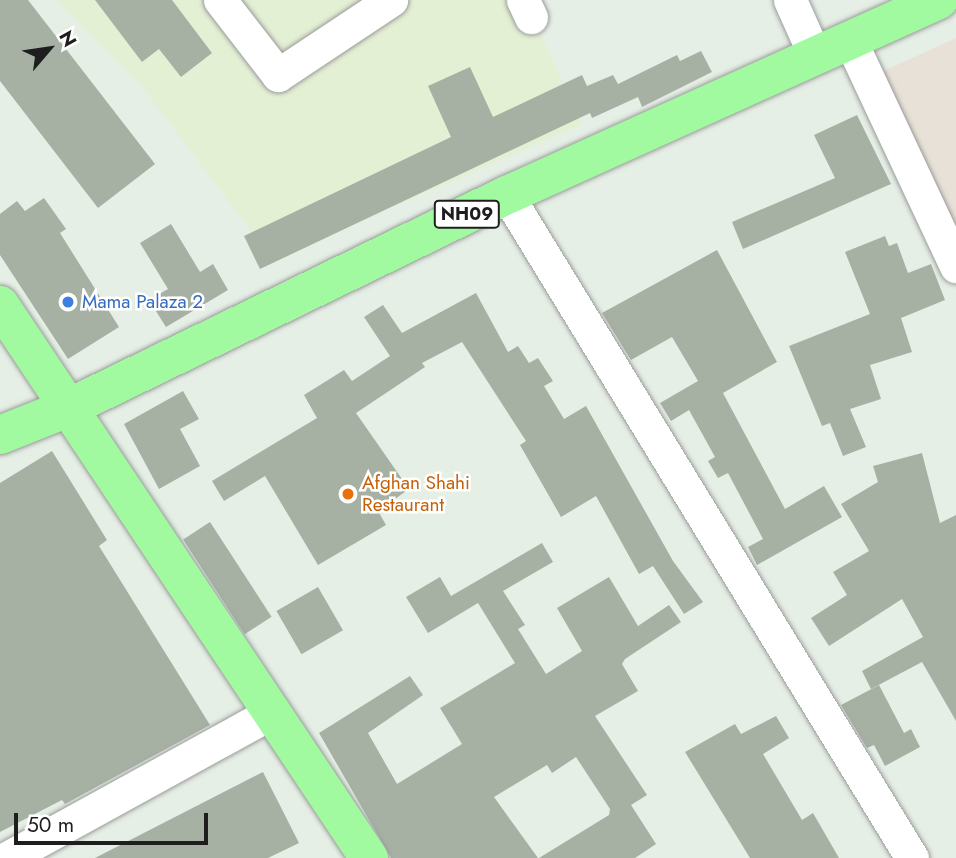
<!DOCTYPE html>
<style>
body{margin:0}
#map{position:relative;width:956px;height:858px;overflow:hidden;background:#e5efe5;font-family:Jost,sans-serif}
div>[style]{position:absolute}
.commercial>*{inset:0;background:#e3f0d4}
.industrial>*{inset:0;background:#e8e1d7}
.building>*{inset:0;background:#a6b1a4;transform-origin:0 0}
.roads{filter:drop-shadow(0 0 2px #9b9b9b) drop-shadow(0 0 2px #9b9b9b)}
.minor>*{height:33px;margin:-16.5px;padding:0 16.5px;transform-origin:16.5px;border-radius:16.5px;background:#fff}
.major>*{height:38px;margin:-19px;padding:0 19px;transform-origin:19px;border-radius:19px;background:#a1fa9f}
.dots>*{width:19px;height:19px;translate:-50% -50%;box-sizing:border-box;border:4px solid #fff;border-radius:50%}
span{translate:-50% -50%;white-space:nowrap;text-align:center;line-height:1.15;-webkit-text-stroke:5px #fff;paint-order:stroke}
.shield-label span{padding:2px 5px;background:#fff;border:2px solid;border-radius:5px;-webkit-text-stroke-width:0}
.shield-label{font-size:18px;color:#1e1e1e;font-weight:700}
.shop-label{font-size:19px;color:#366cbe}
.left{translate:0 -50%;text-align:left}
.food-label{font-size:19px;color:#c56008}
.north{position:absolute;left:14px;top:14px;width:70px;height:70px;-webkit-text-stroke:5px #fff;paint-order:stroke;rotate:61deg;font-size:19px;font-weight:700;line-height:28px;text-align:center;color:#1e1e1e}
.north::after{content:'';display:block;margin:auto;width:24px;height:32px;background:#1e1e1e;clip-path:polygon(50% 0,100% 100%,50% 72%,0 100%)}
.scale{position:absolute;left:14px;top:813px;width:194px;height:32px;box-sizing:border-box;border:4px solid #1e1e1e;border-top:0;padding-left:9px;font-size:21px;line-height:24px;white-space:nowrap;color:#1e1e1e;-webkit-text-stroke:5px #fff;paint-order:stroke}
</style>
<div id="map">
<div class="commercial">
<div style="clip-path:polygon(57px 0,525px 0,582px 124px,273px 260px,142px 87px)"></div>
</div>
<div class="industrial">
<div style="clip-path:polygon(956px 38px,956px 234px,879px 73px)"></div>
</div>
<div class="building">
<div style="clip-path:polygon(0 0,28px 0,155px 164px,98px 208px,0 81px)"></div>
<div style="clip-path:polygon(95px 0,172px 0,212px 53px,181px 77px,159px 49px,142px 62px)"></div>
<div style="clip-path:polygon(701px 51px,712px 72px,642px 107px,638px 97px,592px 118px,590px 113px,260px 269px,244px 236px,451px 137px,428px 86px,470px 67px,493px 117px,582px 75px,587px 86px,613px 75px,618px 84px,677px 55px,680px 61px)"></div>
<div style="clip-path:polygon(857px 115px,891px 184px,743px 249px,732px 222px,835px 178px,814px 135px)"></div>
<div style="clip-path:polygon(44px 198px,66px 229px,60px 233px,119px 327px,68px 359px,0 255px,0 214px,17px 201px,25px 211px)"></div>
<div style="clip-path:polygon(171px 224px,200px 272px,213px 264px,228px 290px,166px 327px,149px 300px,168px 289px,140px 243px)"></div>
<div style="clip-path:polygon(885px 236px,889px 246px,897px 243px,908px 273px,931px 264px,945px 300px,901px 318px,912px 352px,870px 365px,881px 399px,850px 409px,866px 447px,843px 456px,830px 423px,822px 426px,789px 346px,870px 314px,845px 252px)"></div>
<div style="clip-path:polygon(717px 250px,777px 362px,723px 393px,785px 509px,824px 486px,842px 517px,757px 565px,748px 547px,763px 539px,728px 473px,718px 478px,708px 461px,715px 457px,689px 410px,671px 421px,660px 403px,698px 381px,672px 337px,631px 360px,602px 313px)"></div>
<div style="clip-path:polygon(476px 293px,508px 352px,518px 346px,529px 363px,538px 358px,553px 381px,544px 386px,564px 419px,586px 406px,673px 561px,703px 602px,684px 614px,653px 566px,639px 574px,596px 496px,561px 517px,520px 445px,526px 441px,462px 342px,422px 363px,425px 367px,356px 413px,409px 489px,378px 511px,386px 525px,318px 565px,265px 476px,224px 501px,212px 481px,317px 418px,304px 395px,344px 370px,352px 381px,390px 356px,364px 317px,383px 305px,402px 333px)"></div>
<div style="clip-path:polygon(183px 391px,199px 419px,180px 429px,200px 466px,159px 489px,124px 424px)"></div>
<div style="clip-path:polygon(52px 451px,107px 540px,99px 546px,210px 725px,65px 804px,62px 800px,0 832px,0 483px)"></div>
<div style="clip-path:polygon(922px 453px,940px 523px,956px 515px,956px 721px,922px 662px,871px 689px,862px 671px,923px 637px,902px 599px,829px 646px,811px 618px,847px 595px,833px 572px,869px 551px,841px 504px,878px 482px,873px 466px)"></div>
<div style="left:210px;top:522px;width:113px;height:32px;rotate:57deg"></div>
<div style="clip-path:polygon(542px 543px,553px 562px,503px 591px,525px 625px,518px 629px,546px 674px,582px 651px,557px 608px,609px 577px,638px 626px,669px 605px,681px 622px,625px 659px,622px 664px,638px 691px,595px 716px,647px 795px,631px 805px,656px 844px,635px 858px,539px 858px,609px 815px,610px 809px,576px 757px,552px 773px,547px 765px,494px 797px,538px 858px,391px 858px,319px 733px,410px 676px,423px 695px,368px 733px,397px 784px,462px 744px,440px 708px,515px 663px,478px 603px,428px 633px,406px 597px,440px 577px,451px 596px)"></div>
<div style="left:318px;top:587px;width:50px;height:48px;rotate:60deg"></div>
<div style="clip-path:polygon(879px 685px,904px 733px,911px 729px,920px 747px,885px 766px,874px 745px,867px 748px,841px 705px)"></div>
<div style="clip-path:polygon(776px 716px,789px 738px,763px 754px,802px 820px,813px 813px,839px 858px,750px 858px,685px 752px,735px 724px,741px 734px)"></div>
<div style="clip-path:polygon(263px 772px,299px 843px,268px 858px,95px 858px)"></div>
</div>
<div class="roads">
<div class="minor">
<div style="left:220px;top:0;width:95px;rotate:52.3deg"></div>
<div style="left:278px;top:75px;width:136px;rotate:-33.6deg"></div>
<div style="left:523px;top:0;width:19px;rotate:65deg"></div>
<div style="left:790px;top:0;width:61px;rotate:65.9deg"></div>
<div style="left:850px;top:40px;width:250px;rotate:64.9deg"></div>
<div style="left:507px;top:195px;width:777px;rotate:58.58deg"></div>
<div style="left:7px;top:858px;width:301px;rotate:-28.8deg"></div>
</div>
<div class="major">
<div style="left:0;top:305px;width:665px;rotate:56.29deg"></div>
<div style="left:0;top:435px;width:73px;rotate:-21.7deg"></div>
<div style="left:68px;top:408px;width:488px;rotate:-25.9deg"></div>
<div style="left:507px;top:195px;width:474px;rotate:-24.3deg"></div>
</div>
</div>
<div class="dots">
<div style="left:68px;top:302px;background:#3f7fe0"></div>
<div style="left:348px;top:494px;background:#e8710a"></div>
</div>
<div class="shield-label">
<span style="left:467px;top:214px">NH09</span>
</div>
<div class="shop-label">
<span class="left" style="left:82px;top:302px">Mama Palaza 2</span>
</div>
<div class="food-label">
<span class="left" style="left:362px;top:494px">Afghan Shahi<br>Restaurant</span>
</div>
<div class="north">N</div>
<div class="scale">50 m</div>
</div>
